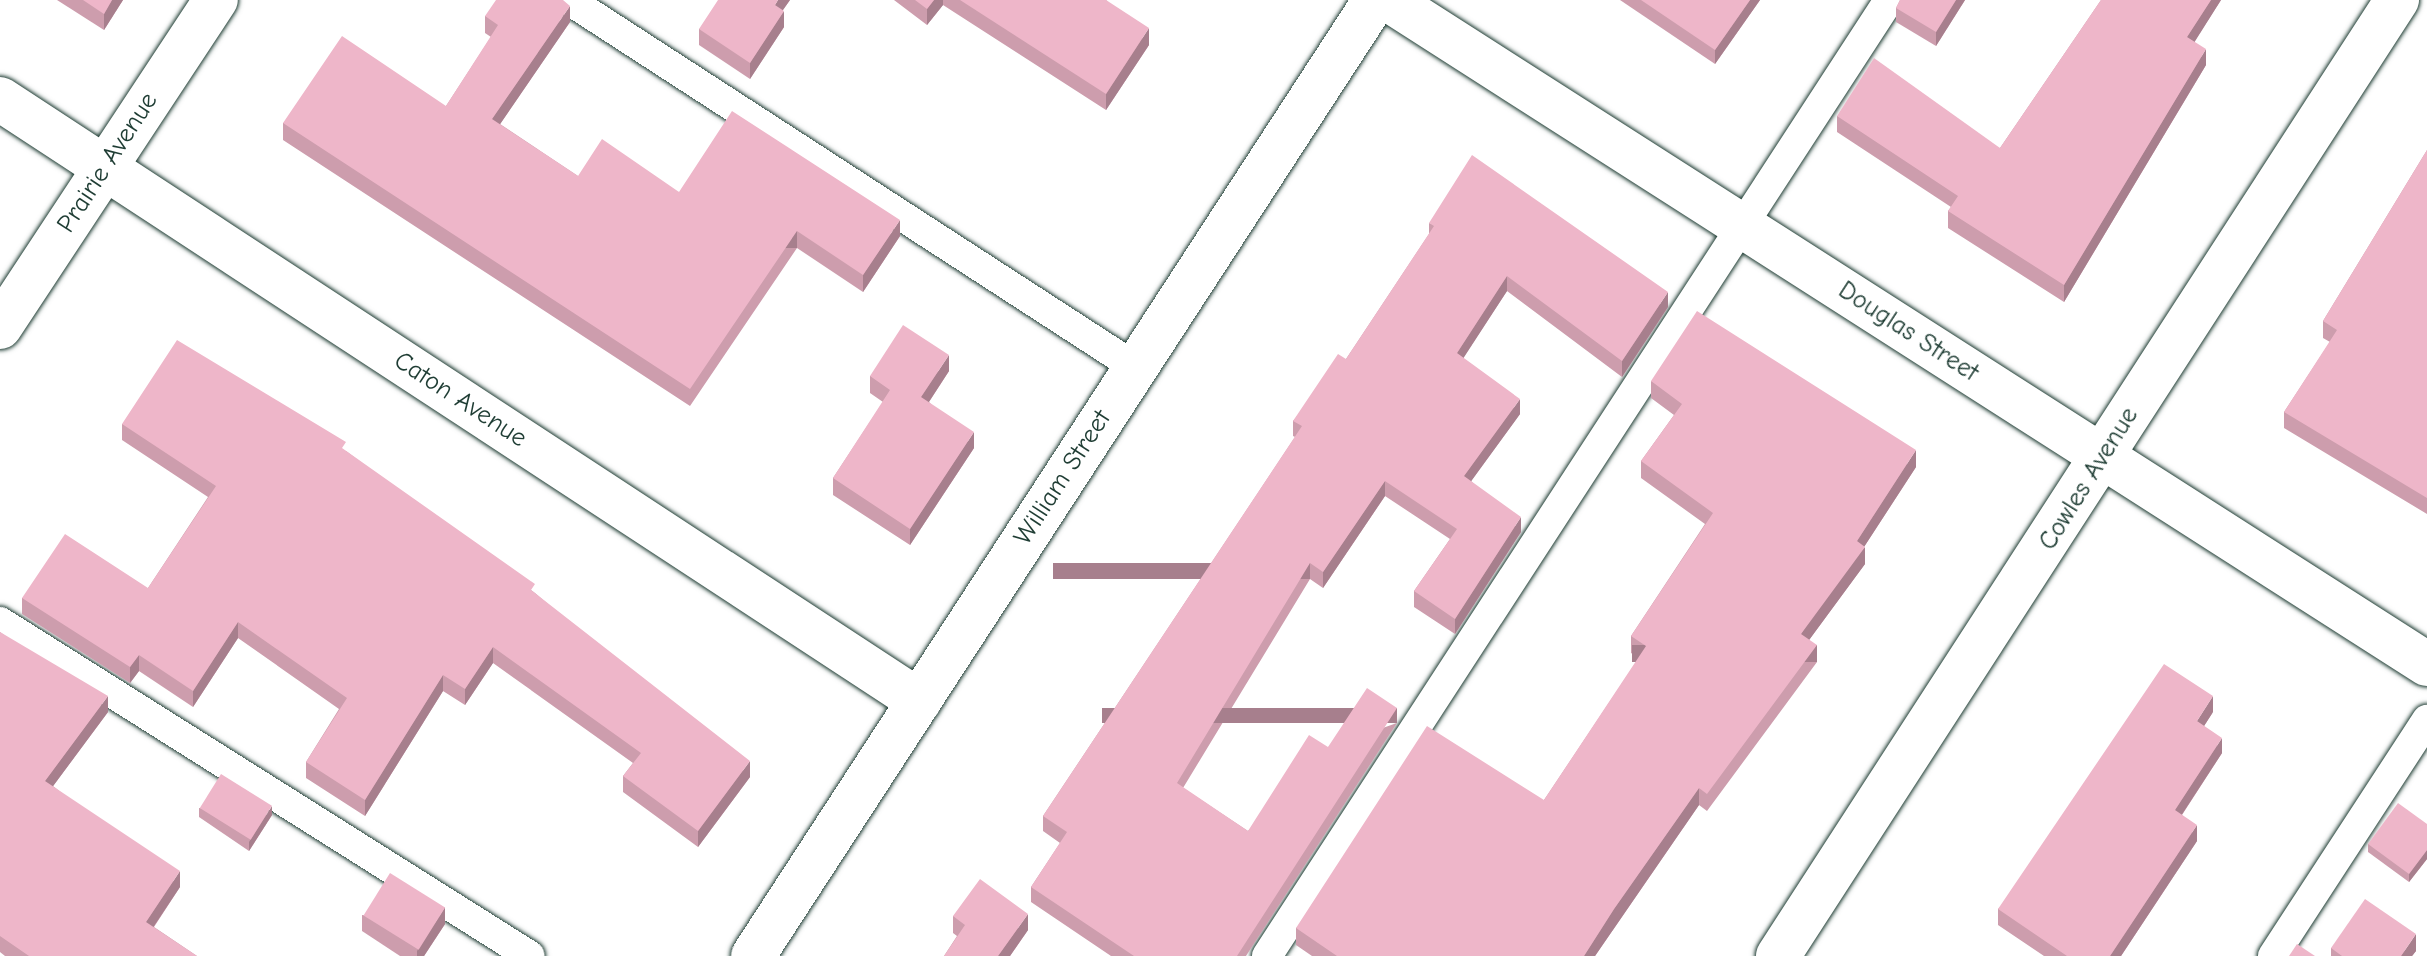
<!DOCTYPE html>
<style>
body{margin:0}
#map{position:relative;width:2427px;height:956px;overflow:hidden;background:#fff;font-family:"Comic Neue",sans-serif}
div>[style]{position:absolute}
.roads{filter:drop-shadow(0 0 2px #1f3d34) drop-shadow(0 0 2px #1f3d34)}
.lane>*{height:30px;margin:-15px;padding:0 15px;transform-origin:15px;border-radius:15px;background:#fff}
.street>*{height:44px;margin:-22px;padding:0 22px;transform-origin:22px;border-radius:22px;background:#fff}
.wall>*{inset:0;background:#cd9dad}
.shaded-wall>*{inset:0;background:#a77f8d;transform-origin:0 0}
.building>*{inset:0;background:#eeb6c9;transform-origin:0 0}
span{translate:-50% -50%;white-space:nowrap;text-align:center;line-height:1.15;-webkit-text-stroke:8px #fff;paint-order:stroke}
.street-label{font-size:26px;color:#1f3d34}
</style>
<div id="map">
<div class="roads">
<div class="lane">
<div style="left:569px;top:0;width:675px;rotate:32.96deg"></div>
<div style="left:0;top:622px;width:626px;rotate:32.22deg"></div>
<div style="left:1267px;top:956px;width:1141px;rotate:-56.95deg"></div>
<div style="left:2273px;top:956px;width:282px;rotate:-56.9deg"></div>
</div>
<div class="street">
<div style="left:1389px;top:0;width:1232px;rotate:32.61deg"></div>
<div style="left:0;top:99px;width:1099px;rotate:33.23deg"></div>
<div style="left:0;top:327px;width:392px;rotate:-56.6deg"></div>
<div style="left:753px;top:956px;width:1141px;rotate:-56.95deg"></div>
<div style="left:1778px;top:956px;width:1139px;rotate:-57.08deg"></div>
</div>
</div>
<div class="wall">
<div style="clip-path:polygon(57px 0,123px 0,104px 30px)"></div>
<div style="clip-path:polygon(790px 0,783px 10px,784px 27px,750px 79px,699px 45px,699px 29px)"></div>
<div style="clip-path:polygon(894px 0,1106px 0,1149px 45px,1106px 110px,943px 5px,927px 25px)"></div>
<div style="clip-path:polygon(1620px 0,1760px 0,1715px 64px)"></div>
<div style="clip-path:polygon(1900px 0,1965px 0,1936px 46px,1896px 22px,1896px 8px)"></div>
<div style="clip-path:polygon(2101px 0,2221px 0,2194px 42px,2206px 65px,2064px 302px,1948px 228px,1948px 211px,1951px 207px,1837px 132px,1837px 116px,2000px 148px)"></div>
<div style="clip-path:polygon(485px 16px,570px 22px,500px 124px,578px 176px,679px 192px,900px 236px,863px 292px,797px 248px,690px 406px,283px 140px,283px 123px,446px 106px,491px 37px,485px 33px)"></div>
<div style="clip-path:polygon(2427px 150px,2427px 514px,2284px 428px,2284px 412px,2330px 342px,2323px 338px,2323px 321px)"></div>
<div style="clip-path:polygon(1429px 223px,1668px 307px,1622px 377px,1507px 291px,1463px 358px,1520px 414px,1471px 481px,1521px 532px,1455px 634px,1414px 607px,1414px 591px,1450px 539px,1385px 496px,1323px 588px,1310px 579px,1183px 788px,1248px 831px,1328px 747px,1397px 723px,1246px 956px,1111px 956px,1031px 902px,1031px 887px,1060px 843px,1043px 831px,1043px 816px,1295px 437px,1293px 436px,1293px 421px,1346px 359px,1429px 234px)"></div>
<div style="clip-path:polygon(949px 371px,929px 402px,974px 448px,910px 545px,833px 495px,833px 478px,883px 402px,870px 393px,870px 376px)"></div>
<div style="clip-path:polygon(1651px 381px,1916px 467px,1864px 547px,1865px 564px,1809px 640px,1817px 662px,1707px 811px,1699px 805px,1595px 956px,1312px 956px,1296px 945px,1296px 928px,1544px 800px,1639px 658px,1631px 653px,1631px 636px,1705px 524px,1641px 478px,1641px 461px,1674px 415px,1651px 398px)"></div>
<div style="clip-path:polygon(122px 424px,346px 451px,535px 593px,750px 777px,698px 847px,623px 792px,623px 776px,633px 763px,493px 663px,465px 705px,443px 691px,365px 816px,306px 778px,306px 762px,339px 709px,238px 638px,193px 707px,139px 671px,130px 683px,22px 614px,22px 598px,148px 588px,208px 497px,122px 440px)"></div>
<div style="clip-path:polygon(0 632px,108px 712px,53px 786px,180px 887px,154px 927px,197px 956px,5px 956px,0 952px)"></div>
<div style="clip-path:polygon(2213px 712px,2204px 726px,2222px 753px,2182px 815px,2197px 841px,2121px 956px,2044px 956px,1998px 925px,1998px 909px)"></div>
<div style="clip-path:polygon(199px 808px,272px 815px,249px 851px,199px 817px)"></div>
<div style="clip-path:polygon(2427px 824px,2427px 859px,2409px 882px,2368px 852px,2368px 844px)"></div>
<div style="clip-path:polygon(362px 915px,445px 924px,424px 956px,400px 956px,362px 931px)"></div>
<div style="clip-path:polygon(953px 916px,1028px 930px,1010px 956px,944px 956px,957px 936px,953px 933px)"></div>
<div style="clip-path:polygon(2331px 948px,2416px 951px,2412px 956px,2331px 956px)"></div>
</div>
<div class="shaded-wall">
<div style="clip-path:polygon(112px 0,123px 0,104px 30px,104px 14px)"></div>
<div style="clip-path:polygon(778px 0,790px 0,775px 21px,775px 5px)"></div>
<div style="clip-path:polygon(934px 0,943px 0,943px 5px,927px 25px,927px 9px)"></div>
<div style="clip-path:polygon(1750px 0,1760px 0,1715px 64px,1715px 50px)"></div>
<div style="clip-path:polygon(1956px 0,1965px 0,1936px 46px,1936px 32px)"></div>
<div style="clip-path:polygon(2211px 0,2221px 0,2187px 54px,2187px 37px)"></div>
<div style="clip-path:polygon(570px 6px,570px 22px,492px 136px,492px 119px)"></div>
<div style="clip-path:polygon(784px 11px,784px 27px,750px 79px,750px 63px)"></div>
<div style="clip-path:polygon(1149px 28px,1149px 45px,1106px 110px,1106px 94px)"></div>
<div style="clip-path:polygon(2206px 49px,2206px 65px,2064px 302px,2064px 285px)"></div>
<div style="clip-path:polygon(900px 220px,900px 236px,863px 292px,863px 275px)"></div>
<div style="left:797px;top:231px;width:17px;height:191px;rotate:90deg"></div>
<div style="clip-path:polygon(1507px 276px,1507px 291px,1457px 368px,1457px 353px)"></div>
<div style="clip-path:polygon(1668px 292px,1668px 307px,1622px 377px,1622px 361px)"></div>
<div style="clip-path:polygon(949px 355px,949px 371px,921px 414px,921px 397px)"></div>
<div style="clip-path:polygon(1520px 399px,1520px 414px,1464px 491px,1464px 476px)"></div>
<div style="clip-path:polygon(974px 432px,974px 448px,910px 545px,910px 529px)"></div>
<div style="clip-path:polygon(1916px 450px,1916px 467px,1862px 550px,1865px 547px,1865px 564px,1801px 651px,1801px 634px,1857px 541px)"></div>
<div style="clip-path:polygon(1385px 481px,1385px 496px,1323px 588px,1323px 572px)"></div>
<div style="clip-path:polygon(1521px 517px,1521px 532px,1455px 634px,1455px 619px)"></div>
<div style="left:1310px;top:563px;width:16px;height:257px;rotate:90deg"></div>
<div style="clip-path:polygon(238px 622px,238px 638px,193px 707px,193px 691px)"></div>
<div style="left:1817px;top:645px;width:17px;height:185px;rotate:90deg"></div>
<div style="clip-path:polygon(493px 647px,493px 663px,465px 705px,465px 689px)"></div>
<div style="clip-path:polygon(139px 655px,139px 671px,130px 683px,130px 667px)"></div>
<div style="clip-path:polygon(443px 675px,443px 691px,365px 816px,365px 800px)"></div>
<div style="clip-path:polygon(108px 696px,108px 712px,45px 797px,45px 781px)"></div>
<div style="clip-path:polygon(2213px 696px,2213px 712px,2197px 737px,2197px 721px)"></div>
<div style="left:1397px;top:708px;width:15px;height:295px;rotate:90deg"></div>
<div style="clip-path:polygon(2222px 738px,2222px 753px,2175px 825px,2175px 810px)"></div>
<div style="clip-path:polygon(750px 761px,750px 777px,698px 847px,698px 831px)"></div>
<div style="clip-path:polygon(1699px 788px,1699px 805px,1595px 956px,1584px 956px,1614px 909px)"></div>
<div style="clip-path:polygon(272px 806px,272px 815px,249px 851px,249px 842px)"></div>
<div style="clip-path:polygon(2197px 825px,2197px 841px,2121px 956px,2110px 956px)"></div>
<div style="clip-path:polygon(2427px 850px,2427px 859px,2409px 882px,2409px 874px)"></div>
<div style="clip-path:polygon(180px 871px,180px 887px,146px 938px,146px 922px)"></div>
<div style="clip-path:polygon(445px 907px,445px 924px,424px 956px,417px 956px,417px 951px)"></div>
<div style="clip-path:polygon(1028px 914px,1028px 930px,1010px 956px,998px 956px)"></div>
<div style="clip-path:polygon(2416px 934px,2416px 951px,2412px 956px,2401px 956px)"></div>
</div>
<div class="building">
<div style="clip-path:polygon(83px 0,112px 0,104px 14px)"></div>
<div style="clip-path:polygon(496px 0,563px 0,570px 6px,492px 119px,578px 176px,602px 139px,679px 192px,732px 111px,900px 220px,863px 275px,797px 231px,690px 389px,283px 123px,342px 36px,446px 106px,498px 25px,485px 16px)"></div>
<div style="clip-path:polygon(718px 0,778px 0,775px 5px,784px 11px,750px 63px,699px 29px)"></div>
<div style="clip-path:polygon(915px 0,934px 0,927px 9px)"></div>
<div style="clip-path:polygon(960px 0,1106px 0,1149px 28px,1106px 94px)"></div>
<div style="clip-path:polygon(1641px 0,1750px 0,1715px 50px)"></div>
<div style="clip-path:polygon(1900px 0,1956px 0,1936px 32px,1896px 8px)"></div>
<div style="clip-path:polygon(2101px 0,2211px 0,2187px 37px,2206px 49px,2064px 285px,1948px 211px,1958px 196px,1837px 116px,1874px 58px,2000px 148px)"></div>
<div style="clip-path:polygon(2427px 150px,2427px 498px,2284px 412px,2337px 330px,2323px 321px)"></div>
<div style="clip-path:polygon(1472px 155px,1668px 292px,1622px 361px,1507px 276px,1457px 353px,1520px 399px,1464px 476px,1521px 517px,1455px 619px,1414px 591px,1457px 529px,1385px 481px,1323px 572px,1310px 563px,1177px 783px,1248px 831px,1309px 735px,1328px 747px,1367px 688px,1397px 708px,1237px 956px,1134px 956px,1031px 887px,1067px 832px,1043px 816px,1302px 426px,1293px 421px,1338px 354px,1346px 359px,1434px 226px,1429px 223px)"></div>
<div style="clip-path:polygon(1697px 311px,1916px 450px,1857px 541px,1865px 547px,1801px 634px,1817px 645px,1707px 794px,1699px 788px,1614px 909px,1584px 956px,1337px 956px,1296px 928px,1427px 726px,1544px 800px,1646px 646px,1631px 636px,1713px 513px,1641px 461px,1682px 404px,1651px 381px)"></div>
<div style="clip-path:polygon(903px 325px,949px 355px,921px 397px,974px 432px,910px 529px,833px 478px,890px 390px,870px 376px)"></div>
<div style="clip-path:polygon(177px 340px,346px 442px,342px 448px,535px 584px,531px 590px,750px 761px,698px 831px,623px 776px,641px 753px,493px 647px,465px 689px,443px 675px,365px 800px,306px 762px,347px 698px,238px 622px,193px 691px,139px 655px,130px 667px,22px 598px,65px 534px,148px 588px,216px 486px,122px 424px)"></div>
<div style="clip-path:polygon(0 632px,108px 696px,45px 781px,180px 871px,146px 922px,197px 956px,29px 956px,0 936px)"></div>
<div style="clip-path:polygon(2164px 664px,2213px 696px,2197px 721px,2222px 738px,2175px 810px,2197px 825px,2110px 956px,2067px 956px,1998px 909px)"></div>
<div style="left:221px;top:774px;width:60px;height:40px;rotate:32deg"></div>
<div style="clip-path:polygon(2398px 803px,2427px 824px,2427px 850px,2409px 874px,2368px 844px)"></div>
<div style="left:390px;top:873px;width:65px;height:50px;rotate:32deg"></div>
<div style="clip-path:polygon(980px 879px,1028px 914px,998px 956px,944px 956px,965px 925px,953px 916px)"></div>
<div style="clip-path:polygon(2365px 899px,2416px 934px,2401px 956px,2342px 956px,2331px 948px)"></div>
<div style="clip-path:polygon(2297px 944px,2315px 956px,2289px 956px)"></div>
</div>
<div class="street-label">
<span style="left:108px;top:163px;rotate:-57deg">Prairie Avenue</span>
<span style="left:1908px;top:332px;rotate:33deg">Douglas Street</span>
<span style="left:460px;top:400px;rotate:33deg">Caton Avenue</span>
<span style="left:1063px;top:478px;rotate:-57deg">William Street</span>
<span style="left:2089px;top:479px;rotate:-58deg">Cowles Avenue</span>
</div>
</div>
